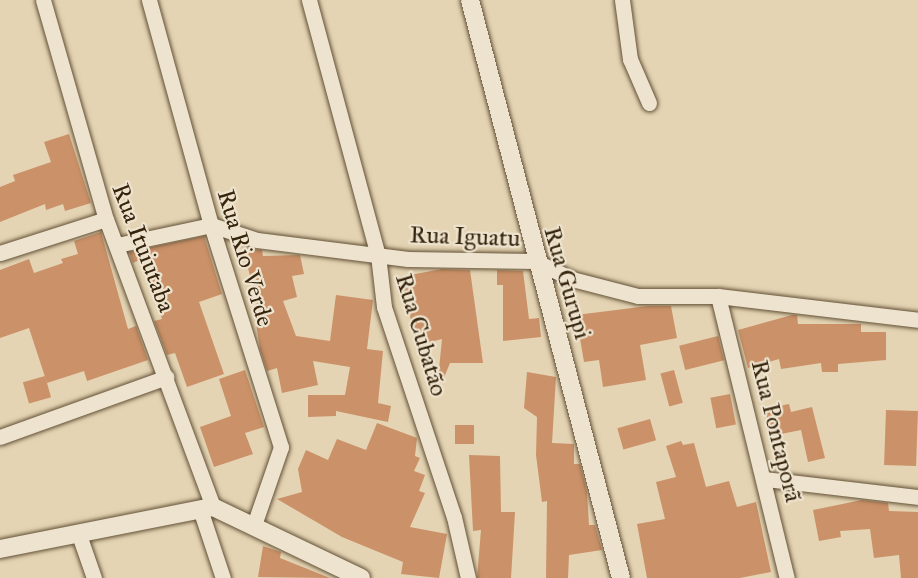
<!DOCTYPE html>
<meta charset="utf-8">
<style>
body{margin:0}
#map{position:relative;width:918px;height:578px;overflow:hidden;background:#e4d4b3;font-family:"IM FELL Great Primer",serif}
div>[style]{position:absolute}
.building>*{inset:0;background:#cb9168;transform-origin:0 0}
.roads{filter:drop-shadow(0 0 2px #625036) drop-shadow(0 0 2px #625036)}
.minor>*{height:15px;margin:-7.5px;padding:0 7.5px;transform-origin:7.5px;border-radius:7.5px;background:#ede3ce}
.tertiary>*{height:18px;margin:-9px;padding:0 9px;transform-origin:9px;border-radius:9px;background:#ede3ce}
span{translate:-50% -50%;white-space:nowrap;text-align:center;line-height:1.15;-webkit-text-stroke:4.5px #ede3ce;paint-order:stroke}
.street-label{font-size:24px;color:#36240d}
</style>
<div id="map">
<div class="building">
<div style="clip-path:polygon(69px 134px,91px 203px,65px 211px,63px 204px,46px 210px,45px 204px,0 222px,0 187px,15px 181px,13px 175px,51px 162px,44px 142px)"></div>
<div style="clip-path:polygon(101px 232px,128px 329px,136px 326px,148px 360px,87px 381px,84px 371px,47px 383px,29px 328px,0 338px,0 270px,29px 259px,34px 273px,63px 263px,61px 259px,78px 254px,74px 241px)"></div>
<div style="clip-path:polygon(204px 236px,222px 294px,199px 302px,224px 374px,187px 387px,175px 353px,167px 355px,154px 321px,162px 319px,142px 259px,133px 263px,129px 252px)"></div>
<div style="clip-path:polygon(243px 248px,262px 250px,263px 256px,300px 255px,304px 274px,292px 276px,297px 297px,283px 301px,296px 336px,330px 341px,336px 295px,373px 300px,367px 349px,383px 351px,378px 403px,391px 406px,388px 422px,336px 411px,336px 416px,308px 417px,308px 395px,345px 395px,350px 367px,313px 361px,318px 385px,282px 393px,277px 368px,267px 371px,260px 349px,255px 318px,260px 316px)"></div>
<div style="clip-path:polygon(442px 269px,470px 270px,483px 363px,450px 363px,443px 380px,438px 379px,442px 339px,418px 345px,399px 277px)"></div>
<div style="clip-path:polygon(497px 270px,523px 271px,529px 319px,539px 318px,541px 337px,503px 341px,503px 285px,497px 285px)"></div>
<div style="clip-path:polygon(648px 306px,671px 306px,677px 338px,640px 345px,646px 380px,603px 387px,599px 360px,584px 362px,576px 315px)"></div>
<div style="clip-path:polygon(792px 315px,797px 315px,798px 324px,861px 324px,861px 332px,886px 332px,886px 360px,838px 364px,838px 372px,822px 372px,821px 363px,781px 369px,779px 359px,748px 368px,738px 330px)"></div>
<div style="left:718px;top:336px;width:25px;height:40px;rotate:76deg"></div>
<div style="clip-path:polygon(245px 370px,264px 427px,245px 433px,253px 454px,214px 467px,200px 427px,231px 416px,219px 379px)"></div>
<div style="left:674px;top:370px;width:34px;height:14px;rotate:75deg"></div>
<div style="clip-path:polygon(527px 372px,556px 377px,552px 443px,574px 444px,574px 464px,580px 464px,587px 492px,589px 525px,595px 525px,602px 550px,569px 555px,568px 578px,546px 578px,547px 501px,542px 502px,536px 455px,537px 417px,524px 408px)"></div>
<div style="left:45px;top:376px;width:22px;height:23px;rotate:74deg"></div>
<div style="left:730px;top:394px;width:31px;height:20px;rotate:79deg"></div>
<div style="clip-path:polygon(789px 404px,791px 412px,812px 407px,825px 458px,808px 462px,801px 430px,771px 436px,765px 409px)"></div>
<div style="left:886px;top:410px;width:32px;height:55px;rotate:2deg"></div>
<div style="left:650px;top:419px;width:22px;height:34px;rotate:74deg"></div>
<div style="clip-path:polygon(377px 423px,417px 438px,415px 456px,420px 458px,414px 471px,425px 475px,419px 491px,425px 493px,410px 527px,447px 534px,439px 578px,401px 574px,403px 562px,342px 537px,277px 499px,302px 492px,298px 469px,306px 450px,328px 460px,337px 439px,366px 450px)"></div>
<div style="left:455px;top:425px;width:19px;height:19px"></div>
<div style="clip-path:polygon(681px 441px,683px 445px,694px 443px,706px 487px,729px 481px,737px 507px,756px 502px,771px 572px,740px 578px,647px 578px,637px 524px,665px 519px,656px 482px,676px 477px,666px 446px)"></div>
<div style="clip-path:polygon(469px 455px,500px 456px,501px 512px,515px 512px,511px 578px,477px 578px,481px 530px,473px 531px)"></div>
<div style="clip-path:polygon(862px 500px,888px 503px,889px 511px,918px 512px,918px 578px,901px 578px,899px 555px,874px 558px,870px 529px,840px 531px,841px 537px,819px 541px,813px 510px)"></div>
<div style="clip-path:polygon(263px 546px,281px 552px,280px 558px,330px 578px,258px 577px)"></div>
</div>
<div class="roads">
<div class="minor">
<div style="left:43px;top:0;width:228px;rotate:74deg"></div>
<div style="left:106px;top:219px;width:307px;rotate:69.6deg"></div>
<div style="left:149px;top:0;width:233px;rotate:74.6deg"></div>
<div style="left:211px;top:225px;width:233px;rotate:72.5deg"></div>
<div style="left:281px;top:447px;width:83px;rotate:109.1deg"></div>
<div style="left:309px;top:0;width:264px;rotate:74.9deg"></div>
<div style="left:378px;top:255px;width:52px;rotate:83.4deg"></div>
<div style="left:384px;top:307px;width:221px;rotate:71.6deg"></div>
<div style="left:454px;top:517px;width:63px;rotate:77.1deg"></div>
<div style="left:622px;top:0;width:60px;rotate:82.3deg"></div>
<div style="left:630px;top:59px;width:48px;rotate:66.6deg"></div>
<div style="left:117px;top:245px;width:96px;rotate:-12deg"></div>
<div style="left:211px;top:225px;width:48px;rotate:18.1deg"></div>
<div style="left:257px;top:240px;width:152px;rotate:7.2deg"></div>
<div style="left:408px;top:259px;width:127px;rotate:0.9deg"></div>
<div style="left:535px;top:261px;width:41px;rotate:25.9deg"></div>
<div style="left:572px;top:279px;width:68px;rotate:14.4deg"></div>
<div style="left:638px;top:296px;width:80px"></div>
<div style="left:718px;top:296px;width:201px;rotate:6.8deg"></div>
<div style="left:0;top:253px;width:111px;rotate:-17.8deg"></div>
<div style="left:718px;top:296px;width:290px;rotate:76.3deg"></div>
<div style="left:0;top:437px;width:177px;rotate:-19.8deg"></div>
<div style="left:765px;top:479px;width:154px;rotate:6.7deg"></div>
<div style="left:200px;top:509px;width:73px;rotate:71.6deg"></div>
<div style="left:78px;top:532px;width:49px;rotate:70.8deg"></div>
</div>
<div class="tertiary">
<div style="left:470px;top:0;width:597px;rotate:75.36deg"></div>
<div style="left:0;top:549px;width:217px;rotate:-11.2deg"></div>
<div style="left:213px;top:507px;width:164px;rotate:25.6deg"></div>
</div>
</div>
<div class="street-label">
<span style="left:465px;top:237px;rotate:2deg">Rua Iguatu</span>
<span style="left:143px;top:248px;rotate:69deg">Rua Ituiutaba</span>
<span style="left:245px;top:258px;rotate:73deg">Rua Rio Verde</span>
<span style="left:567px;top:283px;rotate:74deg">Rua Gurupi</span>
<span style="left:421px;top:335px;rotate:73deg">Rua Cubatão</span>
<span style="left:776px;top:431px;rotate:76deg">Rua Pontaporã</span>
</div>
</div>
